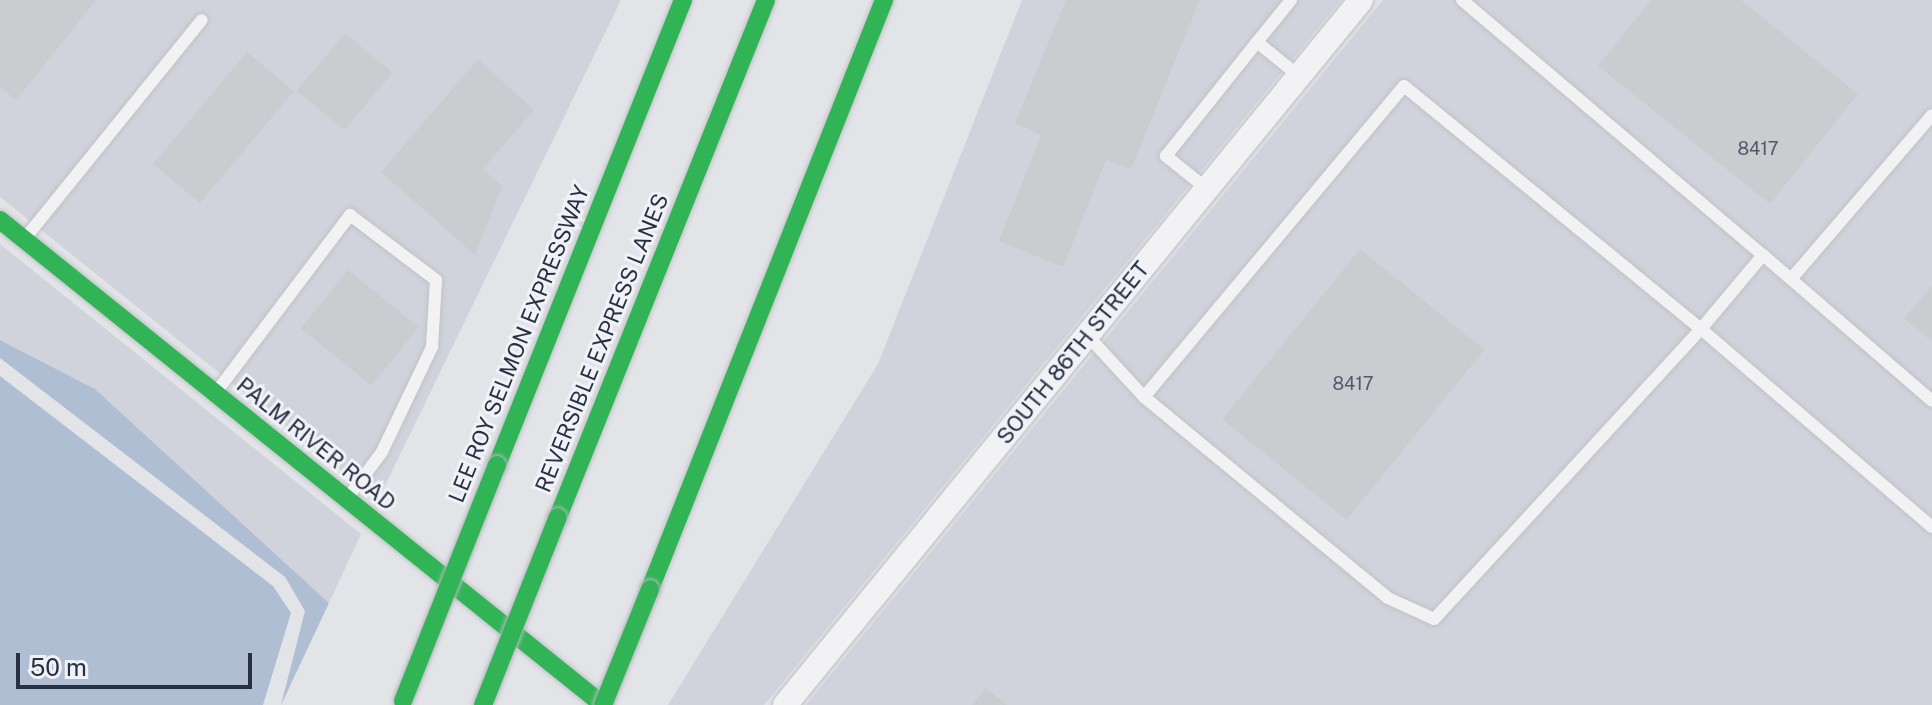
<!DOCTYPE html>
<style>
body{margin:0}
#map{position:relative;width:1932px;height:705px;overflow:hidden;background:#e2e4e8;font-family:"Public Sans",sans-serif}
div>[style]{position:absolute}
.built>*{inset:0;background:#d0d3db}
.water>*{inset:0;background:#b0bed4}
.building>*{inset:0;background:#caccd0;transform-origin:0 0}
.roads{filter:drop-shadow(0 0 2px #c0c2c6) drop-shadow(0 0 2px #c0c2c6)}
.lane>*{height:12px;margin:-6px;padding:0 6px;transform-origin:6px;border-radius:6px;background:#f2f2f4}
.street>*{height:24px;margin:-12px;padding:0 12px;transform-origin:12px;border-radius:12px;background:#f2f2f4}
.fast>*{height:18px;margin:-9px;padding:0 9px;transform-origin:9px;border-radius:9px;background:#30b455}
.bridges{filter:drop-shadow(0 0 2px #b4b7bd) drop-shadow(0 0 2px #b4b7bd)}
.fast-bridge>*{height:18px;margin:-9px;padding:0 9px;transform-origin:9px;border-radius:9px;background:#30b455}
span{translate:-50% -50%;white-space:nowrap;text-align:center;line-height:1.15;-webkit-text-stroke:6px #f0f2f7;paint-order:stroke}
.number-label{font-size:18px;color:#515866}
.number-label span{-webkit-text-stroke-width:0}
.street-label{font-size:22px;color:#283041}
.scale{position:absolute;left:16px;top:653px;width:236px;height:36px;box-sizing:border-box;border:4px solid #283041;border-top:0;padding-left:10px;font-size:24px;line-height:28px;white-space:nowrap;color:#283041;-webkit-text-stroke:6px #f0f2f7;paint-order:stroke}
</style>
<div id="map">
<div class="built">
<div style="clip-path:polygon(0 0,621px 0,378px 500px,0 197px)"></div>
<div style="clip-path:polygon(1022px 0,1341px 0,764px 705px,668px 705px,878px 364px)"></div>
<div style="clip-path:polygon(1383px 0,1932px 0,1932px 705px,806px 705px)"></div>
<div style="clip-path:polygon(0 244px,361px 534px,329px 603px,95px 389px,0 340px)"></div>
</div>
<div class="water">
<div style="clip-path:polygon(0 340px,95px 389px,329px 603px,281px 705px,305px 611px,285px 577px,0 358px)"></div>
<div style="clip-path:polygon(0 376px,273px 586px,291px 613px,263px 705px,0 705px)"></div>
</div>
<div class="building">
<div style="clip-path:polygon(0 0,96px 0,16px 100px,0 87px)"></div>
<div style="clip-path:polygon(1066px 0,1200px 0,1131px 169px,1106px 160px,1063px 267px,999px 241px,1041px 135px,1015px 123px)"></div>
<div style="clip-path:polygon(1651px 0,1741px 0,1858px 94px,1770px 204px,1598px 66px)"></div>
<div style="left:345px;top:33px;width:62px;height:75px;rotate:40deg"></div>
<div style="left:247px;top:52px;width:61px;height:146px;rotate:40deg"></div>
<div style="clip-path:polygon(478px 59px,534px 110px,483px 169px,502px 186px,475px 255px,381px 172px)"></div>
<div style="left:1360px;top:249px;width:160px;height:219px;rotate:39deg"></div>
<div style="left:348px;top:270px;width:91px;height:75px;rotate:39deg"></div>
<div style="clip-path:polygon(1932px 286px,1932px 342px,1904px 318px)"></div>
<div style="clip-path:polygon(986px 688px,1007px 705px,972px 705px)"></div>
</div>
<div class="roads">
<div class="lane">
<div style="left:1291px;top:0;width:54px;rotate:129deg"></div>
<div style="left:1257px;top:42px;width:55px;rotate:39.1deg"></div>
<div style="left:1462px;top:0;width:394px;rotate:40.3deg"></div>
<div style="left:1763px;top:255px;width:97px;rotate:130deg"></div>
<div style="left:1701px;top:329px;width:304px;rotate:40.6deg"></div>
<div style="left:1207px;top:189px;width:53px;rotate:-141.2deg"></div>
<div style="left:1166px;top:156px;width:146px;rotate:-51.4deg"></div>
<div style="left:26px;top:237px;width:279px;rotate:-51deg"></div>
<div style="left:1763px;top:255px;width:223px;rotate:40.8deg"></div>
<div style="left:1791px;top:279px;width:216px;rotate:-49.3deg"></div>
<div style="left:1088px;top:336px;width:83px;rotate:47.4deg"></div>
<div style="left:1144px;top:397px;width:405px;rotate:-50.1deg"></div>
<div style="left:1404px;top:86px;width:384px;rotate:39.3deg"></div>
<div style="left:1701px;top:329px;width:394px;rotate:132.6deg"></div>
<div style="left:1434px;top:619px;width:51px;rotate:-155.5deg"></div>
<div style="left:1388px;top:598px;width:316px;rotate:-140.5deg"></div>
<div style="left:217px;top:391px;width:221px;rotate:-52.9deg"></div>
<div style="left:350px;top:215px;width:108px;rotate:37.1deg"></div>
<div style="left:436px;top:280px;width:67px;rotate:93.4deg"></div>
<div style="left:432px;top:347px;width:116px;rotate:115.5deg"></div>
<div style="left:382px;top:452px;width:55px;rotate:126.9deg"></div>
</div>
<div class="street">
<div style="left:785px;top:705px;width:910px;rotate:-50.75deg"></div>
</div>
<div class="fast">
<div style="left:0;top:220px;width:774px;rotate:38.81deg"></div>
<div style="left:497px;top:465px;width:501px;rotate:-68.2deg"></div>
<div style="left:558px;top:517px;width:557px;rotate:-68.08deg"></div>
<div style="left:650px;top:589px;width:634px;rotate:-68.33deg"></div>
</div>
</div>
<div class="bridges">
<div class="fast-bridge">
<div style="left:403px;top:701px;width:254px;rotate:-68.3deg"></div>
<div style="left:483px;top:705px;width:202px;rotate:-68.3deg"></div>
<div style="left:603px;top:705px;width:125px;rotate:-67.9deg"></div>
</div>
</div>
<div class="number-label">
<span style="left:1758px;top:149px">8417</span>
<span style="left:1353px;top:384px">8417</span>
</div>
<div class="street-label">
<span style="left:602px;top:343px;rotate:-68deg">REVERSIBLE EXPRESS LANES</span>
<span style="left:519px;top:344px;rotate:-68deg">LEE ROY SELMON EXPRESSWAY</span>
<span style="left:1073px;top:353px;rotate:-51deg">SOUTH 86TH STREET</span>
<span style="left:316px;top:444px;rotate:39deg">PALM RIVER ROAD</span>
</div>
<div class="scale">50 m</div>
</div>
